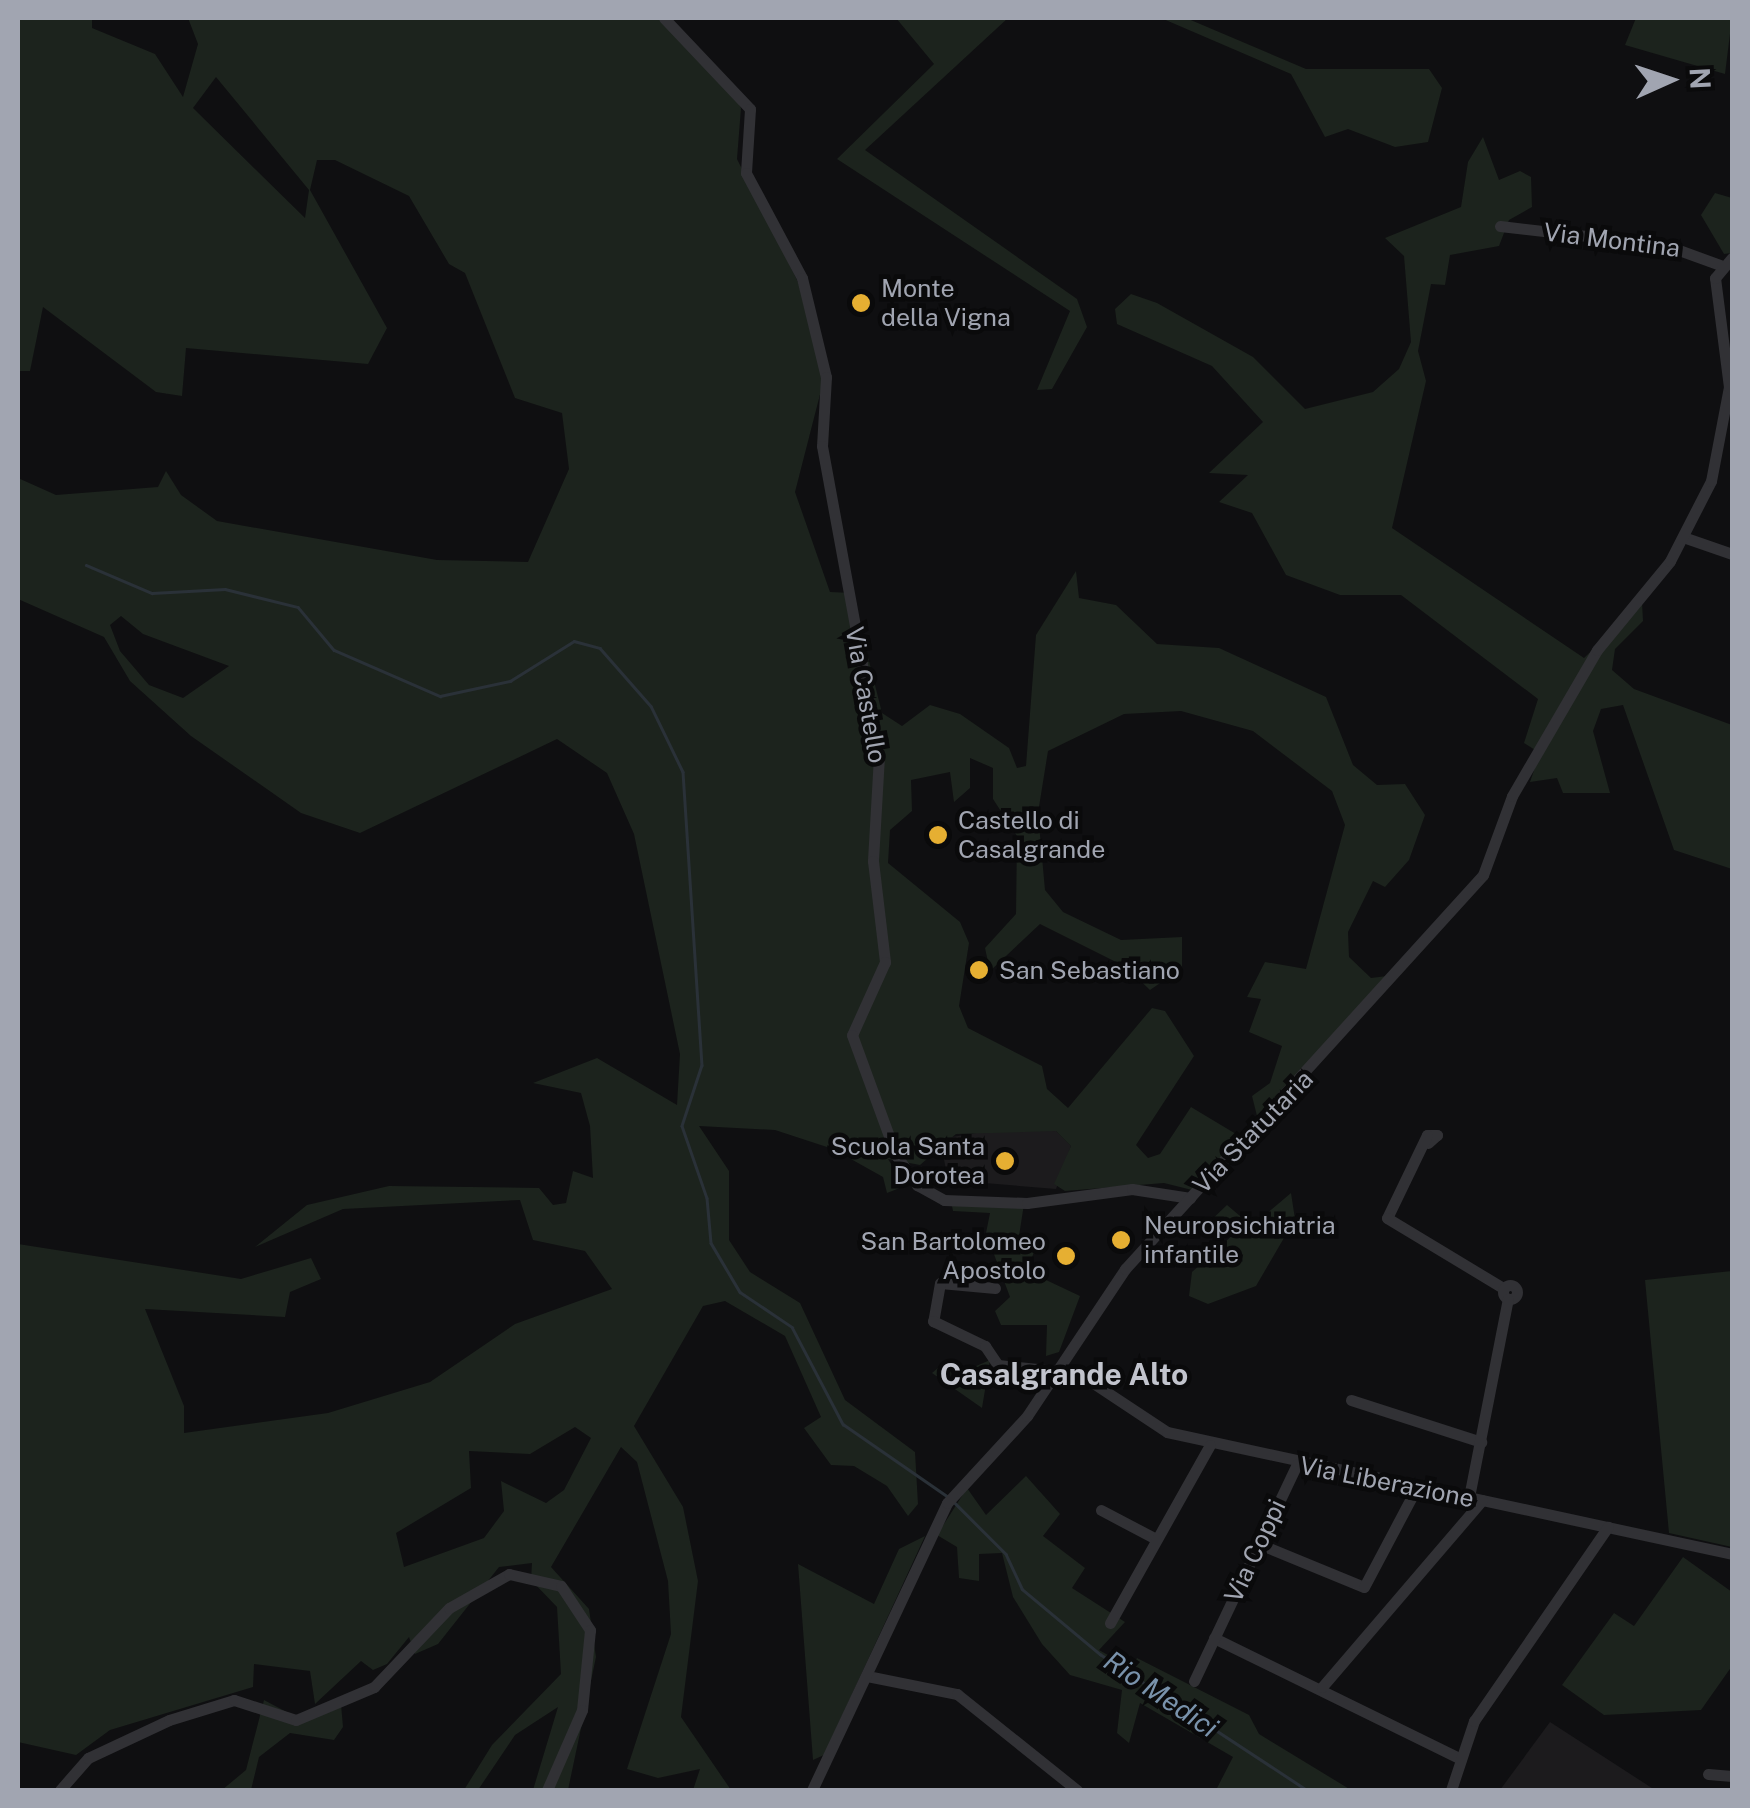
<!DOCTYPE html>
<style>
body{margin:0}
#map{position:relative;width:1750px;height:1808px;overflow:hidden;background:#0f0f11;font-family:"Public Sans",sans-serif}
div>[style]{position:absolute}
.built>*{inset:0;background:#1c1b1d}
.green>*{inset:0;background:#1c231d}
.stream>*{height:2.5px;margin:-1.25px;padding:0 1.25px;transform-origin:1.25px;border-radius:1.25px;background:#2a3138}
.minor>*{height:11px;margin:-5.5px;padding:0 5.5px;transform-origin:5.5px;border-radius:5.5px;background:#313135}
.minor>.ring{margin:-5.5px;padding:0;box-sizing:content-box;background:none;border:11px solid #313135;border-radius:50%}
.dots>*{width:28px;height:28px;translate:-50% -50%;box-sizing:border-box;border:5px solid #0a0a0b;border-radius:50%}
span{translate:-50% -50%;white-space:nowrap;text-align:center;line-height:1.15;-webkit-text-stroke:9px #0a0a0b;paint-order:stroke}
.street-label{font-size:25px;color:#a1a5b1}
.poi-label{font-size:25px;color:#a1a5b1}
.left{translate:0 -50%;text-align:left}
.right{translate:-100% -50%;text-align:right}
.water-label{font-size:28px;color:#7992ab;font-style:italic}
.quarter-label{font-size:30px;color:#c2c4cd;font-weight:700}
.frame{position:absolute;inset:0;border:20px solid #a1a5b1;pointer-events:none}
.north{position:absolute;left:1620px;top:30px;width:100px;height:100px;-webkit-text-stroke:8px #0a0a0b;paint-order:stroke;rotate:87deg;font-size:28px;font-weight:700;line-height:40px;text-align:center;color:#a1a5b1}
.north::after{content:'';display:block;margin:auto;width:35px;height:45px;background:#a1a5b1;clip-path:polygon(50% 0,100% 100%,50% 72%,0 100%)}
</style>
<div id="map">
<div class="built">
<div style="clip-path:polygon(1024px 1125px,1056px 1131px,1071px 1146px,1056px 1189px,948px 1180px,940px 1139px)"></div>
<div style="clip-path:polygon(1550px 1722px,1655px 1790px,1500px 1790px)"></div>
</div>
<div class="green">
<div style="clip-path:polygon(evenodd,18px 18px,92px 18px,92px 28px,155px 54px,183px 97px,198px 44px,188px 18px,658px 18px,731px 89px,741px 108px,737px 159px,798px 282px,825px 375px,795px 492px,830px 592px,852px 593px,882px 713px,902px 726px,930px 705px,960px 714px,1009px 748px,1017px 768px,1026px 766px,1036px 635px,1076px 571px,1079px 598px,1116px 605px,1157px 644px,1219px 648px,1326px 697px,1353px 765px,1377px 785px,1405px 784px,1425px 815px,1409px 860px,1385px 887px,1373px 881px,1348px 932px,1349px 957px,1371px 978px,1387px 976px,1258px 1120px,1252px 1096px,1270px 1083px,1282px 1046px,1249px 1032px,1261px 999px,1247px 997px,1265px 962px,1306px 969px,1345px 825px,1332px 791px,1253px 731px,1181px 711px,1124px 714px,1048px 751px,1038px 813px,1045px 890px,1063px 912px,1121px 940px,1182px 937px,1182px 968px,1150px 990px,1126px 967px,1040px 924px,990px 971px,985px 948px,1016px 914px,1017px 836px,993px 799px,993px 768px,970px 758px,970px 788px,954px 802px,950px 772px,911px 780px,912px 811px,890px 830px,888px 863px,960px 922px,969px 943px,959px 1006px,968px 1028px,1042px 1066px,1047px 1089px,1068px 1108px,1152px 1008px,1165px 1011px,1194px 1056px,1136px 1145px,1148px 1158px,1160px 1154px,1191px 1107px,1241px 1137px,1192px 1190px,1164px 1183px,1065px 1191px,1054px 1184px,1071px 1146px,1056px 1131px,956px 1134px,920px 1165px,888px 1159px,905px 1186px,887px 1193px,883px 1177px,833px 1149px,775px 1130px,699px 1126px,729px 1171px,729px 1240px,750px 1272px,800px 1303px,845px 1400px,915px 1452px,918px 1504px,908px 1516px,887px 1486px,854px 1466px,831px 1465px,804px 1428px,821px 1417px,785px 1336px,725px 1301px,703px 1306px,634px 1426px,683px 1507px,698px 1581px,681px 1717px,731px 1790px,693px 1790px,700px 1769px,658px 1778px,627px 1769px,671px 1634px,668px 1581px,637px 1462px,621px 1447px,551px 1567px,589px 1609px,596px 1657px,568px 1790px,533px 1790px,558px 1707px,515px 1735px,478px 1790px,464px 1790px,492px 1745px,561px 1674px,557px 1607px,531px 1580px,532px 1563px,499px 1567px,438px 1644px,415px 1654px,409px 1637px,387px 1664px,373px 1670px,361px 1661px,315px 1704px,310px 1671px,254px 1664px,253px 1687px,110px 1730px,76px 1755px,18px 1742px,18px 1244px,241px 1279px,311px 1258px,321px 1279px,290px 1292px,285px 1317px,145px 1309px,184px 1406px,184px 1433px,328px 1413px,430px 1382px,515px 1324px,612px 1289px,585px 1251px,533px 1240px,520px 1200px,343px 1209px,255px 1247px,307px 1205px,389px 1186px,539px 1188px,553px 1205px,566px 1203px,573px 1171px,593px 1178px,590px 1126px,581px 1093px,533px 1083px,597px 1058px,677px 1105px,680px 1054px,634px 834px,607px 773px,557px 739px,360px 833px,301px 813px,191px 736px,130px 681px,104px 637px,18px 599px,18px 478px,56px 495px,158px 487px,166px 471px,181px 495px,217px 521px,437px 560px,528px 562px,569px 469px,562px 413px,515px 398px,465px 273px,449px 264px,409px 196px,335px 160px,317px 160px,310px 190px,387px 328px,368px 364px,186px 348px,182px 396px,156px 392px,43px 307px,30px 371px,18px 371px,18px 18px,216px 77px,309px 190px,305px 218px,193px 108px,216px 77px,18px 18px,121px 616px,143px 634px,229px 666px,183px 698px,149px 685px,120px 651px,110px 625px,121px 616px,18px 18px,575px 1427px,591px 1438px,564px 1490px,546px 1503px,501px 1481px,504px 1511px,484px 1538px,404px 1567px,396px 1533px,471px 1488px,469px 1451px,530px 1454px,575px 1427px)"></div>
<div style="clip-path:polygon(896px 18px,1008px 18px,865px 150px,1077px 299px,1087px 327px,1052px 389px,1037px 390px,1070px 311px,837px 159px,934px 64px)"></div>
<div style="clip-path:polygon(1161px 18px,1186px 18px,1306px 69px,1429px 69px,1442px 88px,1428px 142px,1395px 147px,1348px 129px,1325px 137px,1291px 74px)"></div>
<div style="clip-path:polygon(1636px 18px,1732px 18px,1725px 74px,1625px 45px)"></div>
<div style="clip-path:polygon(1483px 137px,1499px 180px,1520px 171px,1531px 177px,1532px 207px,1509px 220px,1499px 246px,1450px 255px,1445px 285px,1431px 284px,1418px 351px,1426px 381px,1392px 528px,1584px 658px,1642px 602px,1643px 621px,1615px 649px,1612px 670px,1634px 689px,1732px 725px,1732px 869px,1674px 850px,1623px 705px,1601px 709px,1593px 731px,1610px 793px,1563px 793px,1557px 778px,1530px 782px,1540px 753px,1524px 743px,1538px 699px,1401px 595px,1340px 595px,1286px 575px,1252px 513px,1219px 502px,1248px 475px,1209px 473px,1263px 422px,1212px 366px,1117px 324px,1115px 309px,1131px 294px,1157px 303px,1253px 357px,1305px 409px,1373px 392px,1399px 369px,1411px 342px,1404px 256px,1385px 238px,1461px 207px,1468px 162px)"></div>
<div style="clip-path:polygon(1715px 193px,1732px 198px,1732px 253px,1724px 254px,1701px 215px)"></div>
<div style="clip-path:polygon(1291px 1193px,1295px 1219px,1256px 1286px,1208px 1304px,1189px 1296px,1192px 1272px,1236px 1232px,1220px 1220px,1207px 1224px,1227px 1205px,1252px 1226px)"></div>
<div style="clip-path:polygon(951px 1201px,1024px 1204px,1019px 1236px,1034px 1252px,1027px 1271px,1080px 1296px,1059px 1352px,1046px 1356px,1047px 1325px,1001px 1325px,995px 1311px,1010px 1297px,986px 1233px,990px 1213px,953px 1211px)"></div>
<div style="clip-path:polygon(1732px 1271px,1732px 1547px,1669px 1533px,1645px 1280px)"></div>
<div style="clip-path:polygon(990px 1360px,982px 1408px,932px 1373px,946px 1361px,967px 1370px)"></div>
<div style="clip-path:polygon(1026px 1476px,1060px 1514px,1043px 1536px,1085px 1568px,1072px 1588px,1125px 1622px,1099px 1650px,1131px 1668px,1137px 1658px,1249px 1715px,1259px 1734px,1351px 1790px,1216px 1790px,1233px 1757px,1140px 1703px,1129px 1743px,1117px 1733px,1122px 1690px,1070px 1675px,1042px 1644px,1013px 1597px,1002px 1553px,979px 1554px,979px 1581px,959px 1578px,957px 1547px,937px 1535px,967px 1488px,986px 1515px)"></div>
<div style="clip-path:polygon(925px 1536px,824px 1755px,813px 1760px,798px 1564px,874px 1604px,899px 1549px)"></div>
<div style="clip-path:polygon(1683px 1557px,1732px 1592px,1732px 1666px,1701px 1710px,1604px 1715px,1562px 1685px,1614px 1613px,1634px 1626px)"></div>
<div style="clip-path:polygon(264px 1700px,296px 1717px,341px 1704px,343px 1727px,334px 1740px,290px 1733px,259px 1757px,251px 1790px,222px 1790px,246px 1770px)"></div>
</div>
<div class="stream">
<div style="left:86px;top:565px;width:72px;rotate:23deg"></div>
<div style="left:152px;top:593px;width:73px;rotate:-3.1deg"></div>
<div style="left:225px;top:589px;width:75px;rotate:13.9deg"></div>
<div style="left:298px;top:607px;width:56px;rotate:50.1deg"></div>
<div style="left:334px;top:650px;width:116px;rotate:23.5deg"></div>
<div style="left:440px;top:696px;width:72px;rotate:-12.1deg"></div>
<div style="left:510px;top:681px;width:75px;rotate:-32deg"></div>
<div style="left:574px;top:641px;width:27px;rotate:15deg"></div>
<div style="left:600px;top:648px;width:77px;rotate:48.7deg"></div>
<div style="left:651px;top:706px;width:73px;rotate:64.1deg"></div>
<div style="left:683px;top:772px;width:294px;rotate:86.3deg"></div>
<div style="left:702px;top:1065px;width:64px;rotate:108.2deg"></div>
<div style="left:682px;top:1126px;width:76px;rotate:70.9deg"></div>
<div style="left:707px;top:1198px;width:45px;rotate:84.9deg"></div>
<div style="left:711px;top:1243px;width:57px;rotate:59.4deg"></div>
<div style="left:740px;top:1292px;width:63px;rotate:33.9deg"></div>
<div style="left:792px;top:1327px;width:110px;rotate:62.3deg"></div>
<div style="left:843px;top:1424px;width:126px;rotate:34.7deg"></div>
<div style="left:953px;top:1501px;width:75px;rotate:45deg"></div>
<div style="left:1006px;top:1554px;width:38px;rotate:65deg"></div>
<div style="left:1022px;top:1589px;width:102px;rotate:39.8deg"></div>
<div style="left:1100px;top:1654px;width:248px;rotate:33.3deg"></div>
</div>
<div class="minor">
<div style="left:664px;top:18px;width:125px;rotate:46.6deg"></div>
<div style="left:750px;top:109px;width:64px;rotate:93.6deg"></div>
<div style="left:746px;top:173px;width:119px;rotate:61.9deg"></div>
<div style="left:802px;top:278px;width:102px;rotate:76.4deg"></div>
<div style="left:826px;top:377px;width:69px;rotate:93.3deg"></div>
<div style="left:822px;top:446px;width:315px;rotate:79.6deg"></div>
<div style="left:879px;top:756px;width:105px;rotate:93.3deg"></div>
<div style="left:873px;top:861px;width:102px;rotate:83.2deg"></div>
<div style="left:885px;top:962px;width:80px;rotate:114.3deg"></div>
<div style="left:852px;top:1035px;width:128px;rotate:69.9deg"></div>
<div style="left:896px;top:1155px;width:37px;rotate:55deg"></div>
<div style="left:917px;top:1185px;width:31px;rotate:29deg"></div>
<div style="left:944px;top:1200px;width:83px;rotate:2.1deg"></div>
<div style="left:1027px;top:1203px;width:106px;rotate:-7.6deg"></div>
<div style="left:1132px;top:1189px;width:59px;rotate:8.8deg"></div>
<div style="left:1500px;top:226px;width:166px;rotate:6.6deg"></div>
<div style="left:1665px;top:245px;width:59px;rotate:20deg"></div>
<div style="left:1683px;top:537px;width:52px;rotate:19.1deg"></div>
<div style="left:1428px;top:1143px;width:12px;rotate:-42deg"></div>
<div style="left:1437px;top:1135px;width:10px;rotate:180deg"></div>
<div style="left:1427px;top:1135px;width:92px;rotate:115.7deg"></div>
<div style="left:1387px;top:1218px;width:135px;rotate:31.1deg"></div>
<div class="ring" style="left:1503px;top:1285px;width:3px;height:3px"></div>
<div style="left:995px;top:1288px;width:55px;rotate:-174.8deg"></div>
<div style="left:940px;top:1283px;width:39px;rotate:100deg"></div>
<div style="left:933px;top:1321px;width:58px;rotate:25.7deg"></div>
<div style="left:985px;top:1346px;width:23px;rotate:56deg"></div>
<div style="left:998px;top:1365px;width:80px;rotate:5.7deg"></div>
<div style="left:1078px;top:1373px;width:107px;rotate:33.5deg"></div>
<div style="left:1167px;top:1432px;width:578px;rotate:12.18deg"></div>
<div style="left:1351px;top:1400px;width:137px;rotate:17.9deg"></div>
<div style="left:1469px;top:1497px;width:202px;rotate:-78.9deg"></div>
<div style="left:1101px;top:1510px;width:62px;rotate:27.8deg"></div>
<div style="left:1259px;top:1544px;width:113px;rotate:22.3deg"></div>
<div style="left:1364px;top:1587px;width:113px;rotate:-62.1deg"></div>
<div style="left:1110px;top:1623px;width:204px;rotate:-60.7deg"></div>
<div style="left:1214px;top:1638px;width:275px;rotate:26.1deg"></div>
<div style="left:867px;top:1676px;width:92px;rotate:11.3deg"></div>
<div style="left:957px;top:1694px;width:154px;rotate:38.7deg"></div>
<div style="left:1194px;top:1681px;width:240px;rotate:-64.6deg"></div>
<div style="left:1322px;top:1687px;width:246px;rotate:-49.4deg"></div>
<div style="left:1708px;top:1774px;width:24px;rotate:5deg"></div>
<div style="left:60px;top:1790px;width:43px;rotate:-48.8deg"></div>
<div style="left:88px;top:1758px;width:89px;rotate:-25.1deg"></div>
<div style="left:169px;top:1720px;width:68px;rotate:-17.1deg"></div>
<div style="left:234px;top:1700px;width:65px;rotate:17.9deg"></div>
<div style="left:296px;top:1720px;width:85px;rotate:-22.9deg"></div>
<div style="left:374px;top:1687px;width:109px;rotate:-46.5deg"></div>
<div style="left:449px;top:1608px;width:69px;rotate:-29.5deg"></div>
<div style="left:509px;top:1574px;width:53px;rotate:13deg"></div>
<div style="left:561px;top:1586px;width:53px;rotate:56.6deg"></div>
<div style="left:590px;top:1630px;width:80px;rotate:95.7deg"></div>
<div style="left:582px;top:1710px;width:87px;rotate:113.6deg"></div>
<div style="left:812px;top:1790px;width:317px;rotate:-64.8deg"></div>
<div style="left:947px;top:1503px;width:118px;rotate:-47.4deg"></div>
<div style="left:1027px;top:1416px;width:177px;rotate:-56.3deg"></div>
<div style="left:1125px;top:1269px;width:532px;rotate:-47.74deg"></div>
<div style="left:1483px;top:875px;width:84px;rotate:-69.8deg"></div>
<div style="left:1512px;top:796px;width:169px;rotate:-59.8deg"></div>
<div style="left:1597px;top:650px;width:115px;rotate:-50.6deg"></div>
<div style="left:1670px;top:561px;width:90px;rotate:-62.9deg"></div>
<div style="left:1711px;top:481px;width:96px;rotate:-79.2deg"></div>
<div style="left:1729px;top:387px;width:110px;rotate:-97.3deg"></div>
<div style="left:1715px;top:278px;width:26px;rotate:-50deg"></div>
<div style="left:1451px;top:1790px;width:73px;rotate:-71.6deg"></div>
<div style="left:1474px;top:1721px;width:236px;rotate:-55.4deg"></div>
</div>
<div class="dots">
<div style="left:861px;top:303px;background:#e6af32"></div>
<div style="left:938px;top:835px;background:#e6af32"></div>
<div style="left:979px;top:970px;background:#e6af32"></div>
<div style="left:1005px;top:1161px;background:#e6af32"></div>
<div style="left:1121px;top:1240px;background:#e6af32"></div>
<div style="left:1066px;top:1256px;background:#e6af32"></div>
</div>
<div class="street-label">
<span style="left:1612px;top:240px;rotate:7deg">Via Montina</span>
<span style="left:866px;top:695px;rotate:80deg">Via Castello</span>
<span style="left:1253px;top:1132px;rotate:-46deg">Via Statutaria</span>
<span style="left:1387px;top:1482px;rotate:11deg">Via Liberazione</span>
<span style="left:1255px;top:1551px;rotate:-65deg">Via Coppi</span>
</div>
<div class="poi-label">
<span class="left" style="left:881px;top:303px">Monte<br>della Vigna</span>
<span class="left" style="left:958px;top:835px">Castello di<br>Casalgrande</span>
<span class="left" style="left:999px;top:970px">San Sebastiano</span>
<span class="right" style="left:985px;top:1161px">Scuola Santa<br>Dorotea</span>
<span class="left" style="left:1144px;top:1240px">Neuropsichiatria<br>infantile</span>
<span class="right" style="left:1046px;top:1256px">San Bartolomeo<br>Apostolo</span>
</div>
<div class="water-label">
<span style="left:1161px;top:1694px;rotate:34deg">Rio Medici</span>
</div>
<div class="quarter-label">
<span style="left:1064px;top:1374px">Casalgrande Alto</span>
</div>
<div class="frame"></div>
<div class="north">N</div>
</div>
